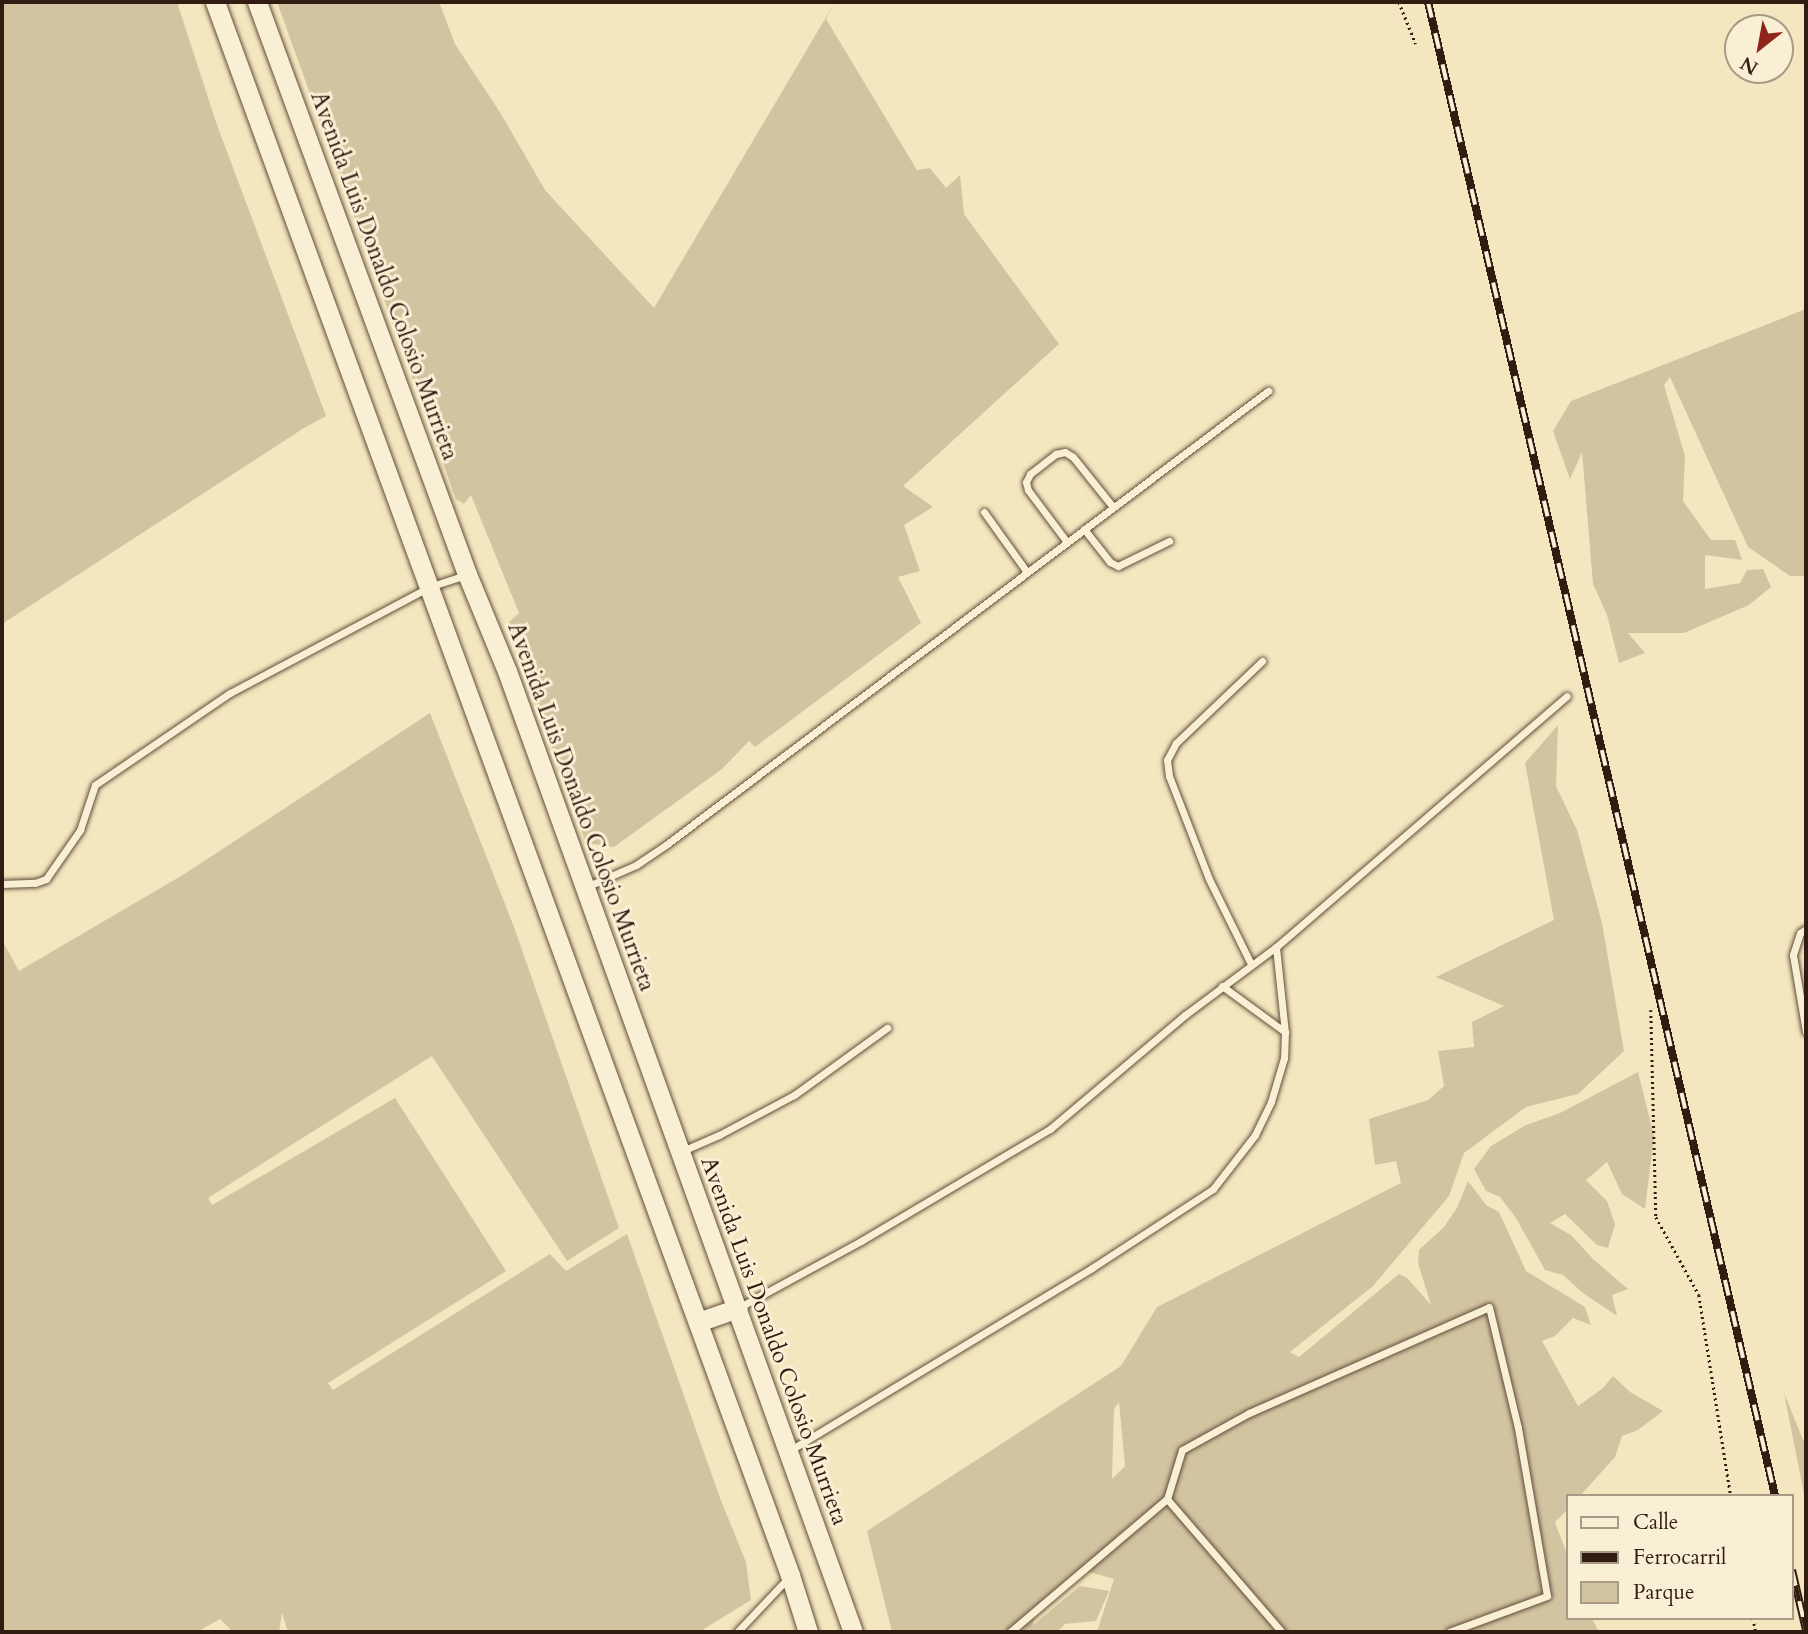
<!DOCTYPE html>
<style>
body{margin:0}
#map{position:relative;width:1808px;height:1634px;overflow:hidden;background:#f4e7bf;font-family:Cardo,serif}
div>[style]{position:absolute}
.green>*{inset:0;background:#d3c4a1}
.path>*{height:2.5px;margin-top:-1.25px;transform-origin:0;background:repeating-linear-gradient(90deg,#321b11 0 2px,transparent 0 5.5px)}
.roads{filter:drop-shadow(0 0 2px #624e3c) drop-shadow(0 0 2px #624e3c)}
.lane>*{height:7px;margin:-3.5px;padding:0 3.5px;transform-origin:3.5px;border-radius:3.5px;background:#f8efd5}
.secondary>*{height:19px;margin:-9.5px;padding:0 9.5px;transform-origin:9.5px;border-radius:9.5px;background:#f8efd5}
.rail>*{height:8px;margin-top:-4px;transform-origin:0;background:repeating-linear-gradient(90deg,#f8efd5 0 16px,#321b11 0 32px);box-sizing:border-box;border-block:2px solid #321b11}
span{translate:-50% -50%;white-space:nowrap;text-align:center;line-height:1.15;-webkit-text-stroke:6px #f8efd5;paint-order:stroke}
.street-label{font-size:23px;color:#321b11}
.frame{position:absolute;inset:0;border:4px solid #321b11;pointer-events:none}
.legend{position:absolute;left:1566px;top:1494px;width:228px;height:126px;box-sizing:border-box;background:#f8efd5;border:2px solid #a99a87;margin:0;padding:9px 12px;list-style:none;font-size:21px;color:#321b11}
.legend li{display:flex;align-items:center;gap:14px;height:35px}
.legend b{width:35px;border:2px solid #a99a87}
.north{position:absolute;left:1724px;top:14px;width:70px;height:70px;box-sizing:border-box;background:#f8efd5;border:2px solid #a99a87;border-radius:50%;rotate:211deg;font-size:19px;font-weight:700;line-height:28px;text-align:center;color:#321b11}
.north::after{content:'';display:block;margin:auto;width:24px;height:32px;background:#8f2418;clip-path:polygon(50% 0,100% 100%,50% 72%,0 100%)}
</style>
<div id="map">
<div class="green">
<div style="clip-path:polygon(2px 2px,177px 2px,217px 125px,326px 416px,304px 428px,2px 624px)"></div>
<div style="clip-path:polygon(277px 2px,439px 2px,455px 44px,501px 114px,545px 190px,654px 308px,835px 2px,826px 19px,917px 170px,930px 168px,946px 188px,960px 175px,964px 214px,1059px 344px,903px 486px,933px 507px,904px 525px,920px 571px,898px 577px,921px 623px,755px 747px,749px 741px,722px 769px,614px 847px,586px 843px,508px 623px,519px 613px,471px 495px,464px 504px,456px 499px)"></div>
<div style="clip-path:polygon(1806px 309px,1806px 576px,1790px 576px,1748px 547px,1670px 377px,1664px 385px,1685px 456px,1683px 501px,1711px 540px,1735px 540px,1742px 560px,1705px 555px,1705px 589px,1740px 583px,1747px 570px,1763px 569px,1771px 587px,1749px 605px,1684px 633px,1628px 633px,1645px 653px,1619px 663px,1607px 615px,1593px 584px,1582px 452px,1570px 479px,1553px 431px,1571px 401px)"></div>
<div style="clip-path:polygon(430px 713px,514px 927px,619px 1228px,567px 1261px,432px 1056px,208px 1198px,212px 1205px,395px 1098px,506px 1271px,328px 1383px,333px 1390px,550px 1254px,566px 1271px,627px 1234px,720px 1498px,746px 1562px,751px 1600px,699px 1632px,288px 1632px,282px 1613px,279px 1632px,233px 1632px,220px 1619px,197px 1632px,2px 1632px,2px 940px,19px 971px,186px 873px)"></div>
<div style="clip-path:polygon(evenodd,1558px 725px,1556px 786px,1577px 830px,1602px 923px,1624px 1051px,1578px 1094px,1526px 1107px,1464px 1153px,1449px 1196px,1373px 1286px,1290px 1352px,1299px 1357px,1399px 1274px,1407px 1278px,1431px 1305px,1418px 1263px,1419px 1250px,1444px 1227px,1457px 1208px,1468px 1181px,1486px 1205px,1499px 1212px,1526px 1271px,1585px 1307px,1591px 1325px,1573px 1318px,1555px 1336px,1542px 1341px,1578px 1406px,1603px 1388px,1613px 1376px,1630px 1392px,1663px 1411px,1638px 1430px,1622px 1436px,1615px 1457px,1580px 1496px,1568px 1496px,1568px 1509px,1555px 1522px,1568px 1557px,1568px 1618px,1592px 1618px,1599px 1632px,1097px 1632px,1114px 1579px,1086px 1571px,1038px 1609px,1032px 1626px,1080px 1586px,1109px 1591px,1096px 1621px,1065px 1624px,1057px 1632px,892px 1632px,867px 1531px,1121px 1366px,1157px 1307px,1401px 1183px,1396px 1161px,1375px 1165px,1369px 1119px,1428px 1100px,1444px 1086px,1438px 1051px,1474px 1047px,1472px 1022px,1504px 1006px,1436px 977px,1554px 920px,1525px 763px,1558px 725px,1119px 1402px,1125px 1466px,1112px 1479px,1114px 1409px,1119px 1402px)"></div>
<div style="clip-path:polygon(1638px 1072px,1654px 1136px,1645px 1209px,1622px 1194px,1607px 1162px,1586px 1180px,1607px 1201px,1615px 1224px,1608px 1248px,1597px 1245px,1565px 1214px,1550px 1223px,1571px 1235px,1593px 1259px,1628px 1289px,1612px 1295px,1617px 1316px,1583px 1293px,1563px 1275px,1545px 1270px,1516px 1218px,1500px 1197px,1486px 1191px,1474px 1169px,1491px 1146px,1526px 1125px,1560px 1113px)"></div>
<div style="clip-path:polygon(1784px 1393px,1806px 1447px,1806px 1504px)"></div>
</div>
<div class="path">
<div style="left:1399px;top:2px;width:45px;rotate:68deg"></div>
<div style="left:1651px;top:1010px;width:207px;rotate:88.6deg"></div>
<div style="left:1656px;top:1217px;width:89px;rotate:61.1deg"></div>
<div style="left:1699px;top:1295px;width:204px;rotate:81deg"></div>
<div style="left:1753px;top:1618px;width:14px;rotate:78deg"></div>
</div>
<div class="roads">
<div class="lane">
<div style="left:984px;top:512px;width:74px;rotate:54.4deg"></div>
<div style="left:1084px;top:529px;width:42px;rotate:51.8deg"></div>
<div style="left:1110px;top:562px;width:9px;rotate:27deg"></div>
<div style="left:1118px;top:566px;width:57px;rotate:-26.1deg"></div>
<div style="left:1067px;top:542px;width:65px;rotate:-126.9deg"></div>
<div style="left:1028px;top:490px;width:8px;rotate:-104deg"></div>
<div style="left:1026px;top:482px;width:9px;rotate:-63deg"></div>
<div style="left:1030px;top:474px;width:33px;rotate:-38deg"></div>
<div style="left:1056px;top:454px;width:9px;rotate:-13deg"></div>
<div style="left:1065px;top:452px;width:9px;rotate:32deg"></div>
<div style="left:1073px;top:457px;width:64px;rotate:51.3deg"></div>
<div style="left:2px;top:884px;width:33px;rotate:-2deg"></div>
<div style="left:35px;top:883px;width:12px;rotate:-20deg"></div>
<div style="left:46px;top:879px;width:60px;rotate:-55.2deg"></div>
<div style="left:80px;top:830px;width:47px;rotate:-71.6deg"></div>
<div style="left:95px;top:785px;width:163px;rotate:-34.3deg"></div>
<div style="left:230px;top:693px;width:225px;rotate:-28deg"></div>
<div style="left:429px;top:587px;width:39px;rotate:-18deg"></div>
<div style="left:586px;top:887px;width:55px;rotate:-23.7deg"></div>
<div style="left:636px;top:865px;width:37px;rotate:-34deg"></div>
<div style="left:667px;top:844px;width:753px;rotate:-37.01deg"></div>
<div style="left:1806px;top:929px;width:7px;rotate:146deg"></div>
<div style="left:1800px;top:933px;width:23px;rotate:108deg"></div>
<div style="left:1793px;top:955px;width:78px;rotate:80.4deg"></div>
<div style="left:1276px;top:947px;width:384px;rotate:-40.8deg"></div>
<div style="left:1251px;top:964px;width:95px;rotate:-116.3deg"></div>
<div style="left:1209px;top:879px;width:110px;rotate:-111.2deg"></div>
<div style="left:1169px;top:776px;width:16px;rotate:-97deg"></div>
<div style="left:1167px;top:760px;width:19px;rotate:-62deg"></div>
<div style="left:1176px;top:743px;width:119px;rotate:-43.6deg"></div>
<div style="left:1222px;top:986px;width:78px;rotate:36.1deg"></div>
<div style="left:680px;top:1152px;width:43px;rotate:-23.6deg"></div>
<div style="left:719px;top:1135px;width:85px;rotate:-28.1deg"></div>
<div style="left:794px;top:1095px;width:115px;rotate:-35.8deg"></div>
<div style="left:740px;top:1307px;width:138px;rotate:-28.6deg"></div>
<div style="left:861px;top:1241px;width:220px;rotate:-30.7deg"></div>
<div style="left:1050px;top:1129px;width:177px;rotate:-40.2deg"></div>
<div style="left:1185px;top:1015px;width:114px;rotate:-36.8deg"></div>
<div style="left:1276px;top:947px;width:85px;rotate:84deg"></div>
<div style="left:1285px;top:1032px;width:26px;rotate:92deg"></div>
<div style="left:1284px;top:1058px;width:46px;rotate:106.5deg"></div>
<div style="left:1271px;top:1102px;width:37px;rotate:116deg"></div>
<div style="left:1255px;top:1135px;width:68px;rotate:127.9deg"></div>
<div style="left:1213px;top:1189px;width:145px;rotate:146.9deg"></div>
<div style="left:1092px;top:1268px;width:354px;rotate:148.9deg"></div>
<div style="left:1167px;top:1499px;width:176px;rotate:49.2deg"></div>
<div style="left:737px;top:1632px;width:74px;rotate:-46.6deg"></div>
<div style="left:1010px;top:1632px;width:206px;rotate:-40.3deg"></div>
<div style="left:1167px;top:1499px;width:51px;rotate:-73deg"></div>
<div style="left:1182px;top:1450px;width:77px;rotate:-28.9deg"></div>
<div style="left:1249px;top:1413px;width:262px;rotate:-23.8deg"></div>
<div style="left:1489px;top:1307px;width:124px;rotate:76.5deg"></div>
<div style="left:1518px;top:1428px;width:170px;rotate:80.2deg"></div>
<div style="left:1547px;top:1596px;width:104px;rotate:159.8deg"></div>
</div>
<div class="secondary">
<div style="left:215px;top:2px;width:1675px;rotate:69.92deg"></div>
<div style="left:790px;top:1575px;width:60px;rotate:72.5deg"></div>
<div style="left:257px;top:2px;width:609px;rotate:69.84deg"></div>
<div style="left:467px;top:574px;width:105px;rotate:67.6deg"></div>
<div style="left:507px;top:671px;width:1021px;rotate:70.2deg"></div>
<div style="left:698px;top:1322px;width:42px;rotate:-19.3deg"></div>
</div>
</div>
<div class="rail">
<div style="left:1428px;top:2px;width:1534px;rotate:76.92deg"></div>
<div style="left:1792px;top:1570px;width:62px;rotate:76.9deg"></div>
</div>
<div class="street-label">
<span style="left:384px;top:276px;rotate:70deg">Avenida Luis Donaldo Colosio Murrieta</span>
<span style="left:581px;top:807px;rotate:70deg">Avenida Luis Donaldo Colosio Murrieta</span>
<span style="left:774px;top:1341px;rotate:70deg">Avenida Luis Donaldo Colosio Murrieta</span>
</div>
<div class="frame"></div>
<ul class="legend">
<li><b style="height:9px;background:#f8efd5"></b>Calle</li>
<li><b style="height:9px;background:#321b11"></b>Ferrocarril</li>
<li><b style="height:19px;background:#d3c4a1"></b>Parque</li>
</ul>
<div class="north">N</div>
</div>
